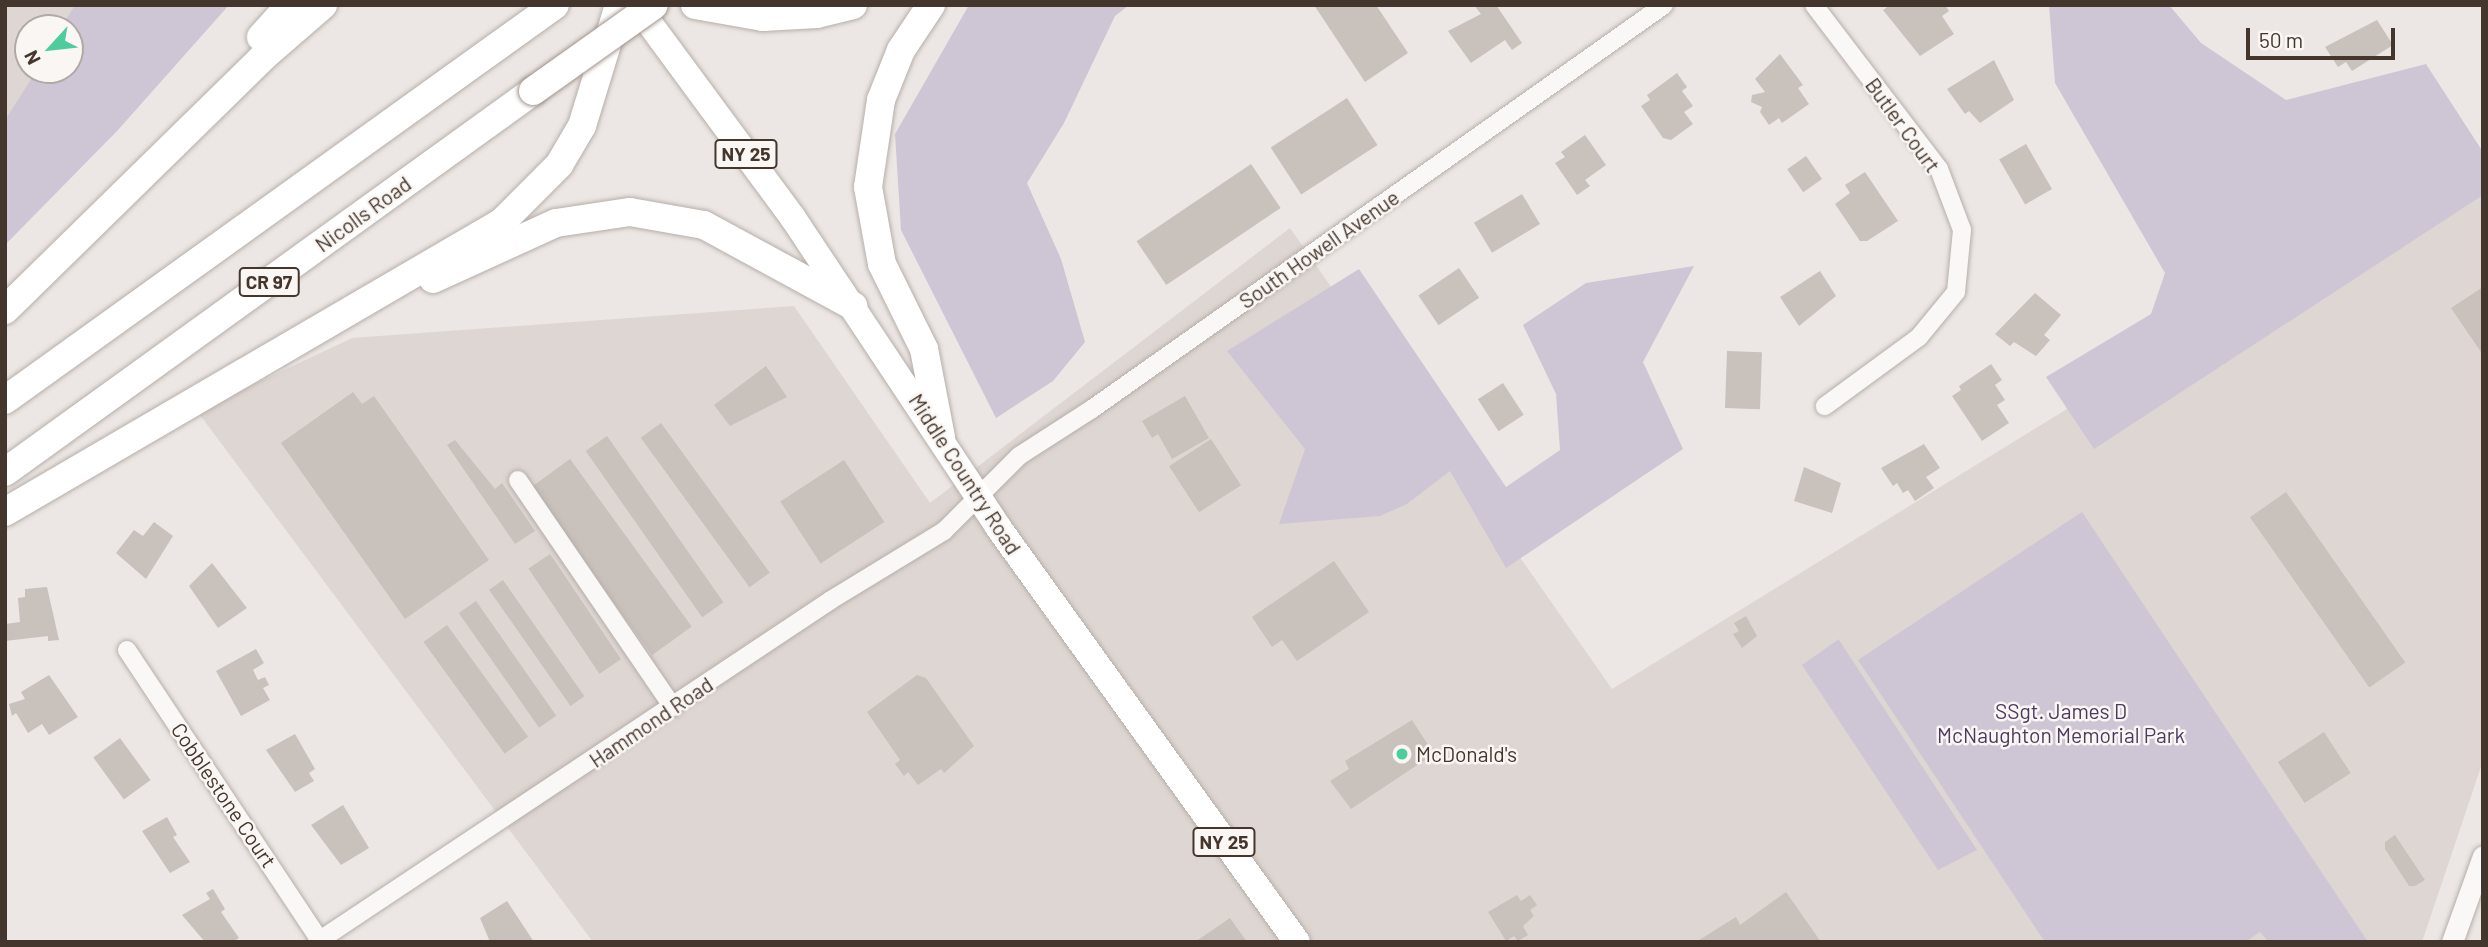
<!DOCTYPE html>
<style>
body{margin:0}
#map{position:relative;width:2488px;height:947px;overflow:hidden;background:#ece7e4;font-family:Barlow,sans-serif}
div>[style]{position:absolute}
.built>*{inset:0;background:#ded6d2}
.green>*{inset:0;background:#cec6d5}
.building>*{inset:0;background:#c9c1bc;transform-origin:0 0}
.roads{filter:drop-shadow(0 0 2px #b6aea9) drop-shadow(0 0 2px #b6aea9)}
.minor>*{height:18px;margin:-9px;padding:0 9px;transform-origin:9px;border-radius:9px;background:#faf8f7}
.tertiary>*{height:21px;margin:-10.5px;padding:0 10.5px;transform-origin:10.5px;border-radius:10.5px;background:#faf8f7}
.primary>*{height:26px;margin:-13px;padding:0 13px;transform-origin:13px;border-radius:13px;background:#fff}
.trunk>*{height:28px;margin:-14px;padding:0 14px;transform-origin:14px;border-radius:14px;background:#fff}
.bridges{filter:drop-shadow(0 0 2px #a2948c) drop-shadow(0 0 2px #a2948c)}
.trunk-bridge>*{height:28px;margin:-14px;padding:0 14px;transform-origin:14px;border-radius:14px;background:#fff}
.dots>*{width:19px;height:19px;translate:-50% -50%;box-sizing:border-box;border:4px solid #f9f6f4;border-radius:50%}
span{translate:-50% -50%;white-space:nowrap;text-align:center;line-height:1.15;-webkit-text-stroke:5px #f9f6f4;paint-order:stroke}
.shield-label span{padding:2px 5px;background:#f9f6f4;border:2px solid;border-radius:5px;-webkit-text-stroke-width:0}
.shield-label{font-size:19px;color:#44362c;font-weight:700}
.street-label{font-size:21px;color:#44362c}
.park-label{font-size:21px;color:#4f3a5f}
.poi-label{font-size:21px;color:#44362c}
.left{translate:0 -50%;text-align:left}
.frame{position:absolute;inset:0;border:7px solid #44362c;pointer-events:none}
.north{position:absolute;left:14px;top:14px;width:70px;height:70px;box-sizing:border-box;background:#f9f6f4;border:2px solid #b1a9a4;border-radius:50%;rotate:243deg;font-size:19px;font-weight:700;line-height:28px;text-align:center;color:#44362c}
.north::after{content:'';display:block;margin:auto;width:24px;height:32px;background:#4ecc9c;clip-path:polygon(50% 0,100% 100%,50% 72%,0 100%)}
.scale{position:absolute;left:2246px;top:28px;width:149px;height:32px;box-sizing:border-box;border:4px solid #44362c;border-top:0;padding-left:9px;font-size:21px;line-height:24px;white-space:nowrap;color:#44362c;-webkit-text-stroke:5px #f9f6f4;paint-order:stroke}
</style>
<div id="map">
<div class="built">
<div style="clip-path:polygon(evenodd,5px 5px,125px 5px,5px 154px,5px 5px,28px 28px,70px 28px,70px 70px,28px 70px,28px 28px)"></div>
<div style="clip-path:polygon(2483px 153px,2483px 761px,2422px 942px,593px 942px,197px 411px,352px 338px,794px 306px,930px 503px,1290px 228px,1612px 689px)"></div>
</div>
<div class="green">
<div style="clip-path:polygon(75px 5px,229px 5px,118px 130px,5px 245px,5px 120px,37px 70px,70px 70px,70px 28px,61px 28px)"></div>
<div style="clip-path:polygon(969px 5px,1129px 5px,1115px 16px,1064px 123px,1027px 183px,1061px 259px,1085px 342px,1053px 381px,996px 418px,901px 230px,895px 134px)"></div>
<div style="clip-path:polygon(2049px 5px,2169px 5px,2201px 43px,2286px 100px,2426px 64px,2483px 152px,2483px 195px,2094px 449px,2046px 377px,2151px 314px,2165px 273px,2055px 83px)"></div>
<div style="clip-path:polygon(1694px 266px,1643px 362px,1683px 449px,1506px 568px,1450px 471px,1407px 504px,1380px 516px,1279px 524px,1305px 449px,1227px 351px,1359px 269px,1506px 487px,1560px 450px,1556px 394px,1523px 325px,1586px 283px)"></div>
<div style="clip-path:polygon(2082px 512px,2368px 942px,2269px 942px,2260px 932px,2245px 942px,2045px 942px,1858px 660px)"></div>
<div style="clip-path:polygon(1839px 639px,1839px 640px,1977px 850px,1938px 870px,1802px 665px)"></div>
</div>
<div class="building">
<div style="clip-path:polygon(1314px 5px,1376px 5px,1408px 53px,1365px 82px)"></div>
<div style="clip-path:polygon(1474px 5px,1496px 5px,1522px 43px,1512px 50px,1505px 40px,1471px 63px,1448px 31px,1481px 14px)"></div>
<div style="clip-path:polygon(1890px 5px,1945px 5px,1949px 11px,1942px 16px,1954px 34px,1920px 56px,1883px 10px)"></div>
<div style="clip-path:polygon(2377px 20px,2393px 45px,2352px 71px,2346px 62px,2338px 67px,2325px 47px)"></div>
<div style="clip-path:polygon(1780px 54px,1803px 85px,1798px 88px,1809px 104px,1782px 123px,1779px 118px,1769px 125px,1760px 112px,1762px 107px,1751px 102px,1752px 95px,1765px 92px,1755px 79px)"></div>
<div style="clip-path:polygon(1994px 60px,2014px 100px,1980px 123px,1969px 111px,1965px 114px,1947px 89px)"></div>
<div style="clip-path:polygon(1677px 73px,1687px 87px,1682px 91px,1693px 106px,1684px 112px,1693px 124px,1671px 140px,1663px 138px,1641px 106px,1650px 100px,1647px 95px)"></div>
<div style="left:1347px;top:98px;width:56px;height:91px;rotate:57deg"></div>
<div style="clip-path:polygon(1585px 135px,1606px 165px,1585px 180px,1590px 186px,1577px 195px,1555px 163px,1565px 157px,1561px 152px)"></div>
<div style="left:2026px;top:144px;width:52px;height:31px;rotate:60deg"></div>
<div style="left:1806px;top:156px;width:28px;height:23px;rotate:55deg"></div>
<div style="left:1251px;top:164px;width:53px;height:138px;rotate:56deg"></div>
<div style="clip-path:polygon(1865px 172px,1898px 221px,1867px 241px,1860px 241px,1835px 204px,1850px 193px,1845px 185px)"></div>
<div style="left:1522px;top:194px;width:35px;height:56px;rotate:59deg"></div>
<div style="left:1459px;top:268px;width:36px;height:49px;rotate:56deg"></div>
<div style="clip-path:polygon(1820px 271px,1836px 296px,1799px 326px,1780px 297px)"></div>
<div style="clip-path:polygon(2483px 287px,2483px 355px,2451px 308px)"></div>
<div style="clip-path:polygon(2035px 293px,2061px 315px,2044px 335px,2050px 340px,2036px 356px,2014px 342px,2010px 346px,1995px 334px)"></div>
<div style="left:1727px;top:351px;width:35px;height:57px;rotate:2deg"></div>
<div style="clip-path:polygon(1991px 364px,2002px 380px,1995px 385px,2005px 400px,1997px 405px,2009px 423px,1982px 441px,1952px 396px,1961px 390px,1959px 386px)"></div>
<div style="clip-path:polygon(766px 366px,787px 397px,730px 426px,714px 405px)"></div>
<div style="left:1503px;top:383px;width:38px;height:30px;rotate:57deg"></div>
<div style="clip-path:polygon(353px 392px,362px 404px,374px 396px,489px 560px,405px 619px,281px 443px)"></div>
<div style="clip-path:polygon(1185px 396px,1209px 438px,1172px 459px,1158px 434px,1152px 438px,1142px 421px)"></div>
<div style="left:661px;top:423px;width:185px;height:25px;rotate:54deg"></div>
<div style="left:607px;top:436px;width:203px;height:26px;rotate:55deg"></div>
<div style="left:1211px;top:439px;width:55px;height:50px;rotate:57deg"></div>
<div style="clip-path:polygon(455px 440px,495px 489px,502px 483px,535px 531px,515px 544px,447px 445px)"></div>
<div style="clip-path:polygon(1924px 444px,1940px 468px,1926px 477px,1934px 488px,1915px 501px,1908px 490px,1903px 493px,1897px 483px,1893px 486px,1881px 468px)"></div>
<div style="left:570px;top:459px;width:207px;height:49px;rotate:54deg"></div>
<div style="left:844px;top:460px;width:74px;height:76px;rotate:57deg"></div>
<div style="clip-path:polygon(1804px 467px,1841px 483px,1832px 513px,1794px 501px)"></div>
<div style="left:2286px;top:492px;width:208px;height:44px;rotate:55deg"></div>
<div style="clip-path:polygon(154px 522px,173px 536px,146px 579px,116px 553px,134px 530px,143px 536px)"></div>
<div style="left:550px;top:554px;width:127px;height:26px;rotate:56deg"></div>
<div style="clip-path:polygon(1334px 561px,1369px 612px,1297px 661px,1282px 640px,1272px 647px,1252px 617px)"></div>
<div style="clip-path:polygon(212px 563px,247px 608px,218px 628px,189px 586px)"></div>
<div style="left:503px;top:580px;width:142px;height:17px;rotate:55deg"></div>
<div style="clip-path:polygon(47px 587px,59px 640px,48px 641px,48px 636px,5px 641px,5px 624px,20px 622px,18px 598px,25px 597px,25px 589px)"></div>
<div style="left:476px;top:601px;width:140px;height:21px;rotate:55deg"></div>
<div style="clip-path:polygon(1746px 616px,1757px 636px,1742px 648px,1733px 634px,1739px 631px,1734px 623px)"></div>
<div style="left:447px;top:625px;width:138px;height:29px;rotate:54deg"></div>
<div style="clip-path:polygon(256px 649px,264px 663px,253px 670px,258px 680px,265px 677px,269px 685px,263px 688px,270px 700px,241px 716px,216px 671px)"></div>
<div style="clip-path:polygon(49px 675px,78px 717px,49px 735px,42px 724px,28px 733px,16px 713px,12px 716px,9px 704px,25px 699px,21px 692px)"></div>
<div style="clip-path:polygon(917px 675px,926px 678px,974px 746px,944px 773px,941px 769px,918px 785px,908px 772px,904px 776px,895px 764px,900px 760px,867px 712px)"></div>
<div style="clip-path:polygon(1412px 720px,1434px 754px,1351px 809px,1330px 781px,1349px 769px,1345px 761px)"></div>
<div style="left:2324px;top:732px;width:49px;height:55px;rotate:57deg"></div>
<div style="clip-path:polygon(295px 734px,315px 769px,309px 773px,314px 781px,295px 792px,266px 750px)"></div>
<div style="left:120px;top:738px;width:52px;height:33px;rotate:54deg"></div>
<div style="clip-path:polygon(343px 805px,369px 848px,341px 865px,311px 825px)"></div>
<div style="clip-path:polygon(167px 817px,177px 835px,173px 837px,190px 862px,170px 873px,142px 831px)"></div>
<div style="clip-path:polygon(2395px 835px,2425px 880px,2415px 886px,2409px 886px,2385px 849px,2385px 842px)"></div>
<div style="clip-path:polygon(213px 889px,225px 909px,221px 912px,239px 938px,232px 942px,205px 942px,182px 915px,210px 899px,206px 893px)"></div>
<div style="clip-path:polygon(1786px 892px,1821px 942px,1696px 942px,1736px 917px,1740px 925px)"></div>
<div style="clip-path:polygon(1517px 895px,1521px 901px,1530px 895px,1537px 905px,1530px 910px,1534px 916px,1523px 926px,1528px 935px,1518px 941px,1514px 936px,1506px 941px,1488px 912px)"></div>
<div style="clip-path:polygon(507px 901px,534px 942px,490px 942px,480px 918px)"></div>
<div style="clip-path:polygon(1230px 918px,1247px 942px,1195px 942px)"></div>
</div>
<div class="roads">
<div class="minor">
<div style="left:1814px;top:5px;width:206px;rotate:52.7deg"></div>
<div style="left:1939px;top:169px;width:65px;rotate:69.3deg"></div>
<div style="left:1962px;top:230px;width:62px;rotate:95.5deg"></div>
<div style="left:1956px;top:292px;width:58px;rotate:129.4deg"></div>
<div style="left:1919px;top:337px;width:117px;rotate:143.7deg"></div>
<div style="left:518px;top:480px;width:275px;rotate:55.7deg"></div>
<div style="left:127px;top:650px;width:348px;rotate:56.4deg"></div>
<div style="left:317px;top:942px;width:617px;rotate:-33.64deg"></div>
<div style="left:831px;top:600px;width:132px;rotate:-31.4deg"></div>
<div style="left:944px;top:531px;width:106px;rotate:-45deg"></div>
<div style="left:1019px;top:456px;width:87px;rotate:-32.8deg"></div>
<div style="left:1092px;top:409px;width:700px;rotate:-35.23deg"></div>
</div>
<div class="tertiary">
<div style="left:2452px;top:942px;width:91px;rotate:-70.2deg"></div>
</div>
<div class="primary">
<div style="left:636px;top:5px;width:265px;rotate:53.6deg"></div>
<div style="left:793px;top:218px;width:371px;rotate:56.4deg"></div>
<div style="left:998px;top:527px;width:511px;rotate:54.23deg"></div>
</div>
<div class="trunk">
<div style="left:695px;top:5px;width:69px;rotate:10deg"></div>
<div style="left:763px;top:17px;width:54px;rotate:-3.2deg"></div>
<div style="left:817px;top:14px;width:37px;rotate:-14deg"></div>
<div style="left:931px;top:5px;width:54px;rotate:123.7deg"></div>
<div style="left:901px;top:50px;width:54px;rotate:111.8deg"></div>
<div style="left:881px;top:100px;width:88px;rotate:98.5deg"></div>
<div style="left:868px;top:187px;width:78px;rotate:79.7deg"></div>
<div style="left:882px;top:264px;width:95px;rotate:63.7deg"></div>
<div style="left:924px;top:349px;width:90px;rotate:79.1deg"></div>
<div style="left:261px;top:37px;width:43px;rotate:-47.8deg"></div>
<div style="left:433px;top:279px;width:135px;rotate:-24.5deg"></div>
<div style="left:556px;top:223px;width:75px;rotate:-8.5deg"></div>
<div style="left:630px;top:212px;width:75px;rotate:10deg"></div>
<div style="left:704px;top:225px;width:170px;rotate:28.5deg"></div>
<div style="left:5px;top:310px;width:360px;rotate:-44.4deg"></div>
<div style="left:262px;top:58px;width:81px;rotate:-41deg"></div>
<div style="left:5px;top:400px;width:677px;rotate:-35.69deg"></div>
<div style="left:5px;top:472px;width:651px;rotate:-35.81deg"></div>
<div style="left:5px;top:512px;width:575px;rotate:-30.26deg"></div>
<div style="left:502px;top:222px;width:81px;rotate:-45deg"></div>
<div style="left:559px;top:165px;width:45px;rotate:-59.5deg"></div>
<div style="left:582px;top:126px;width:127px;rotate:-73deg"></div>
</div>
</div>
<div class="bridges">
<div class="trunk-bridge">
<div style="left:533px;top:91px;width:148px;rotate:-35.4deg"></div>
</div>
</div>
<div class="dots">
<div style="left:1402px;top:754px;background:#4ecc9c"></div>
</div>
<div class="shield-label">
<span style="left:746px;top:154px">NY 25</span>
<span style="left:269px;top:282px">CR 97</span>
<span style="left:1224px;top:842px">NY 25</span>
</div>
<div class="street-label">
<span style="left:1903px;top:125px;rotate:54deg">Butler Court</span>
<span style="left:363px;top:214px;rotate:-36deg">Nicolls Road</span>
<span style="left:1319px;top:249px;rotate:-35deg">South Howell Avenue</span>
<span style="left:965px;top:474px;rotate:57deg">Middle Country Road</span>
<span style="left:651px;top:722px;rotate:-34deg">Hammond Road</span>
<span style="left:224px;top:795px;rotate:56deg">Cobblestone Court</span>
</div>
<div class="park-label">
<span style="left:2061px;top:723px">SSgt. James D<br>McNaughton Memorial Park</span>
</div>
<div class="poi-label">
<span class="left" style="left:1416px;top:754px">McDonald's</span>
</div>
<div class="frame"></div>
<div class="north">N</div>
<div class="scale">50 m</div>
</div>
